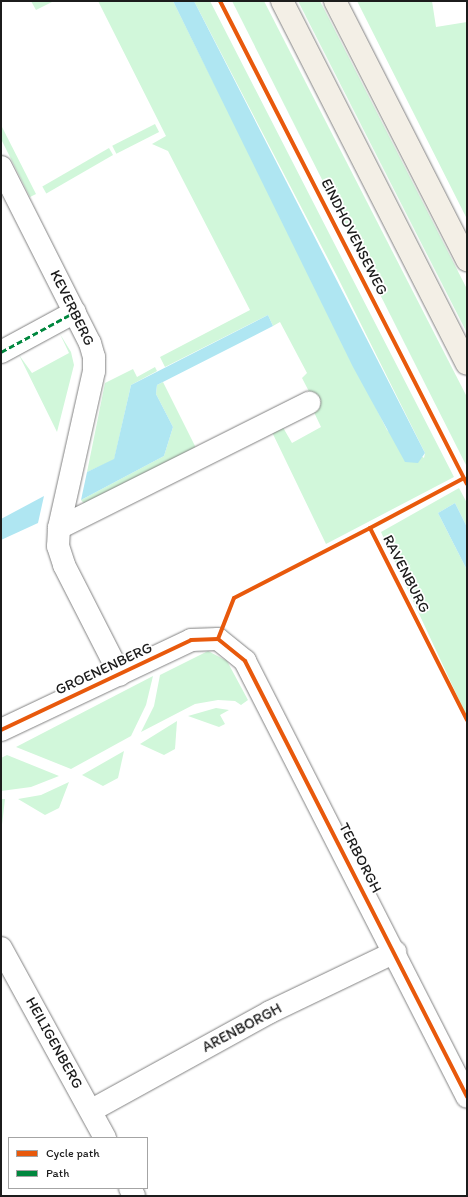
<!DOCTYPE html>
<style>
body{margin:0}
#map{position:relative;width:468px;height:1197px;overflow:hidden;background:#fff;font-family:Itim,sans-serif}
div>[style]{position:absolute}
.green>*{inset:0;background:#d1f7da;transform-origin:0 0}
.water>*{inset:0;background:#afe6f2}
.roads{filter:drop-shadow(0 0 1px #828282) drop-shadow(0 0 1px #828282)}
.minor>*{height:22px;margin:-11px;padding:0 11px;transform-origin:11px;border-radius:11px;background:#fff}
.major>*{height:22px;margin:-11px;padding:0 11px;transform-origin:11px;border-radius:11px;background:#f3efe6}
.quiet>*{height:3px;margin-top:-1.5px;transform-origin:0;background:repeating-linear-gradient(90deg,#00873e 0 6px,transparent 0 9px)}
.cycleway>*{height:4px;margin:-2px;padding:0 2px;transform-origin:2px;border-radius:2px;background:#e8590c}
span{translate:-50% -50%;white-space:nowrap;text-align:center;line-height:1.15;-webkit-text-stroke:3.5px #fff;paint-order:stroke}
.street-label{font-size:15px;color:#1c1c1c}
.frame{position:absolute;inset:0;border:2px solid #1c1c1c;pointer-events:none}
.legend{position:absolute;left:8px;top:1137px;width:140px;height:52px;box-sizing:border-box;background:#fff;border:1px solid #a4a4a4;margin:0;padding:5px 7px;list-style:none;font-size:12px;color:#1c1c1c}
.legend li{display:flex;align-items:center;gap:8px;height:20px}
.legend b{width:20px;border:1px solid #a4a4a4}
</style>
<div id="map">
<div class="green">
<div style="clip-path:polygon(31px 1px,54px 1px,36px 10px)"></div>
<div style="clip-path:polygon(98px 1px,173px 1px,387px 430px,424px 458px,425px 453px,337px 276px,194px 1px,210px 1px,454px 477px,326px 544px,271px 430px,281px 424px,292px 443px,321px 427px,312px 408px,316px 405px,302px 378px,307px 373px,280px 322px,273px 326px,268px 315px,165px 367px,160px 357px,250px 310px,168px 151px,152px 144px,166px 136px)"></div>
<div style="clip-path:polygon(232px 1px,264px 1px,467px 397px,467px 467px)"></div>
<div style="clip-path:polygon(298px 1px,320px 1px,467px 289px,467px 333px)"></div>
<div style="clip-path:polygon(357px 1px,432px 1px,436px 27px,467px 22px,467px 219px)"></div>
<div style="left:155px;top:124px;width:9px;height:48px;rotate:63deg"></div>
<div style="clip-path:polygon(1px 125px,36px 194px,30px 197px,1px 139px)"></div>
<div style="left:109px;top:148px;width:8px;height:77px;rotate:60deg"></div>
<div style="clip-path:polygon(60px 334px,71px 352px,74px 365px,57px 432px,19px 355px,32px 373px,69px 353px)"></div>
<div style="clip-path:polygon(155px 367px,157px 371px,131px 385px,114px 460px,87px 472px,105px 383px,133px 369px,137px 377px)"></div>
<div style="clip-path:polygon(163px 382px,198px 452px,88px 508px,81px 500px,164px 456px,173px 427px,156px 394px,157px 385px)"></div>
<div style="clip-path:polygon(459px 488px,467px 503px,467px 527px,455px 503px,438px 513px,467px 570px,467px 717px,381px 532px)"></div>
<div style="clip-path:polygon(208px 651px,227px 661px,248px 700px,241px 705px,235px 701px,218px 700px,195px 704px,141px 732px,154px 706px,160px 675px)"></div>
<div style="clip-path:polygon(153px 676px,146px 705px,131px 736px,71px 769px,16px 747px)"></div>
<div style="clip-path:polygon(216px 708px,229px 710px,220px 715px,225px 724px,219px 727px,188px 716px)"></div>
<div style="clip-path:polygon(177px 721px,175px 749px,164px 755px,140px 744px)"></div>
<div style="clip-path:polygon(124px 751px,118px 778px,103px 786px,82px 775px)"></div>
<div style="clip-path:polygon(7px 755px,59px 776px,31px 787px,1px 791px,1px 758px)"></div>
<div style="clip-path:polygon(69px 782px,59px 808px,45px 815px,18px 799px,41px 795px)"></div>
<div style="clip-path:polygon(1px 799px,5px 799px,1px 833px)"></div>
</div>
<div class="water">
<div style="clip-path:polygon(173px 1px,194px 1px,425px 453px,418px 463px,405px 462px,353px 367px)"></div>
<div style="clip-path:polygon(268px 315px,273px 326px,157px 385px,156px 394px,173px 427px,164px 456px,81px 500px,87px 472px,114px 459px,131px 385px)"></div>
<div style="clip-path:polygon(44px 496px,38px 523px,1px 540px,1px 519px)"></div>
<div style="clip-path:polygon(455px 503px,467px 527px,467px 570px,438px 513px)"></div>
</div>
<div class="roads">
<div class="minor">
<div style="left:1px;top:167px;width:197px;rotate:63.2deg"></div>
<div style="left:90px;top:343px;width:15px;rotate:74deg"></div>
<div style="left:94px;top:357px;width:14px;rotate:90deg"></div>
<div style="left:94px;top:371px;width:161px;rotate:102.6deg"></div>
<div style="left:59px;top:528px;width:18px;rotate:93deg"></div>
<div style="left:58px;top:546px;width:20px;rotate:72deg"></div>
<div style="left:64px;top:565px;width:123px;rotate:63deg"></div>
<div style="left:1px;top:352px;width:84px;rotate:-28.4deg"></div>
<div style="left:59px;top:528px;width:280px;rotate:-26.6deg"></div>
<div style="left:1px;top:730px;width:210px;rotate:-25.3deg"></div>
<div style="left:191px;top:640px;width:27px;rotate:-2deg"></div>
<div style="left:218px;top:639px;width:35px;rotate:39deg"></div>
<div style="left:245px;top:661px;width:489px;rotate:63deg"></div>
<div style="left:1px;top:948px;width:217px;rotate:61.3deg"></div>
<div style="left:92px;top:1110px;width:203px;rotate:-28.8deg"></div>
<div style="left:270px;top:1012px;width:139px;rotate:-25.6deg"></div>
<div style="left:130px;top:1188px;width:9px;rotate:63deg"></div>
</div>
<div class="major">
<div style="left:282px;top:1px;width:407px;rotate:63deg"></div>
<div style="left:335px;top:1px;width:291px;rotate:63deg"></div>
</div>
</div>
<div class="quiet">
<div style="left:1px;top:352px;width:84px;rotate:-28.4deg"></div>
</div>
<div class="cycleway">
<div style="left:220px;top:1px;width:542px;rotate:62.92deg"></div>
<div style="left:370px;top:528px;width:106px;rotate:-28deg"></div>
<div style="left:218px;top:639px;width:35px;rotate:39deg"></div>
<div style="left:245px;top:661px;width:489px;rotate:63deg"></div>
<div style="left:218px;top:639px;width:44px;rotate:-68.7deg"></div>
<div style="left:234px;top:598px;width:153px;rotate:-27.2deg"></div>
<div style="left:370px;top:528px;width:215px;rotate:63.2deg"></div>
<div style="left:1px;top:730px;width:210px;rotate:-25.3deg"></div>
<div style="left:191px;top:640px;width:27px;rotate:-2deg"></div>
</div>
<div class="street-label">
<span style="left:354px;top:237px;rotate:63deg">EINDHOVENSEWEG</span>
<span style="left:72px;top:308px;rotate:64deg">KEVERBERG</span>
<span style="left:406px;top:574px;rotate:63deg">RAVENBURG</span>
<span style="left:104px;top:669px;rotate:-25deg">GROENENBERG</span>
<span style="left:360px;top:858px;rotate:63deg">TERBORGH</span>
<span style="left:242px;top:1028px;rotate:-28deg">ARENBORGH</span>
<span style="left:54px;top:1043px;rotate:61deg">HEILIGENBERG</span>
</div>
<div class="frame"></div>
<ul class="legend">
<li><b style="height:5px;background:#e8590c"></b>Cycle path</li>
<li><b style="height:5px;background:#00873e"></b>Path</li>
</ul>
</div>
